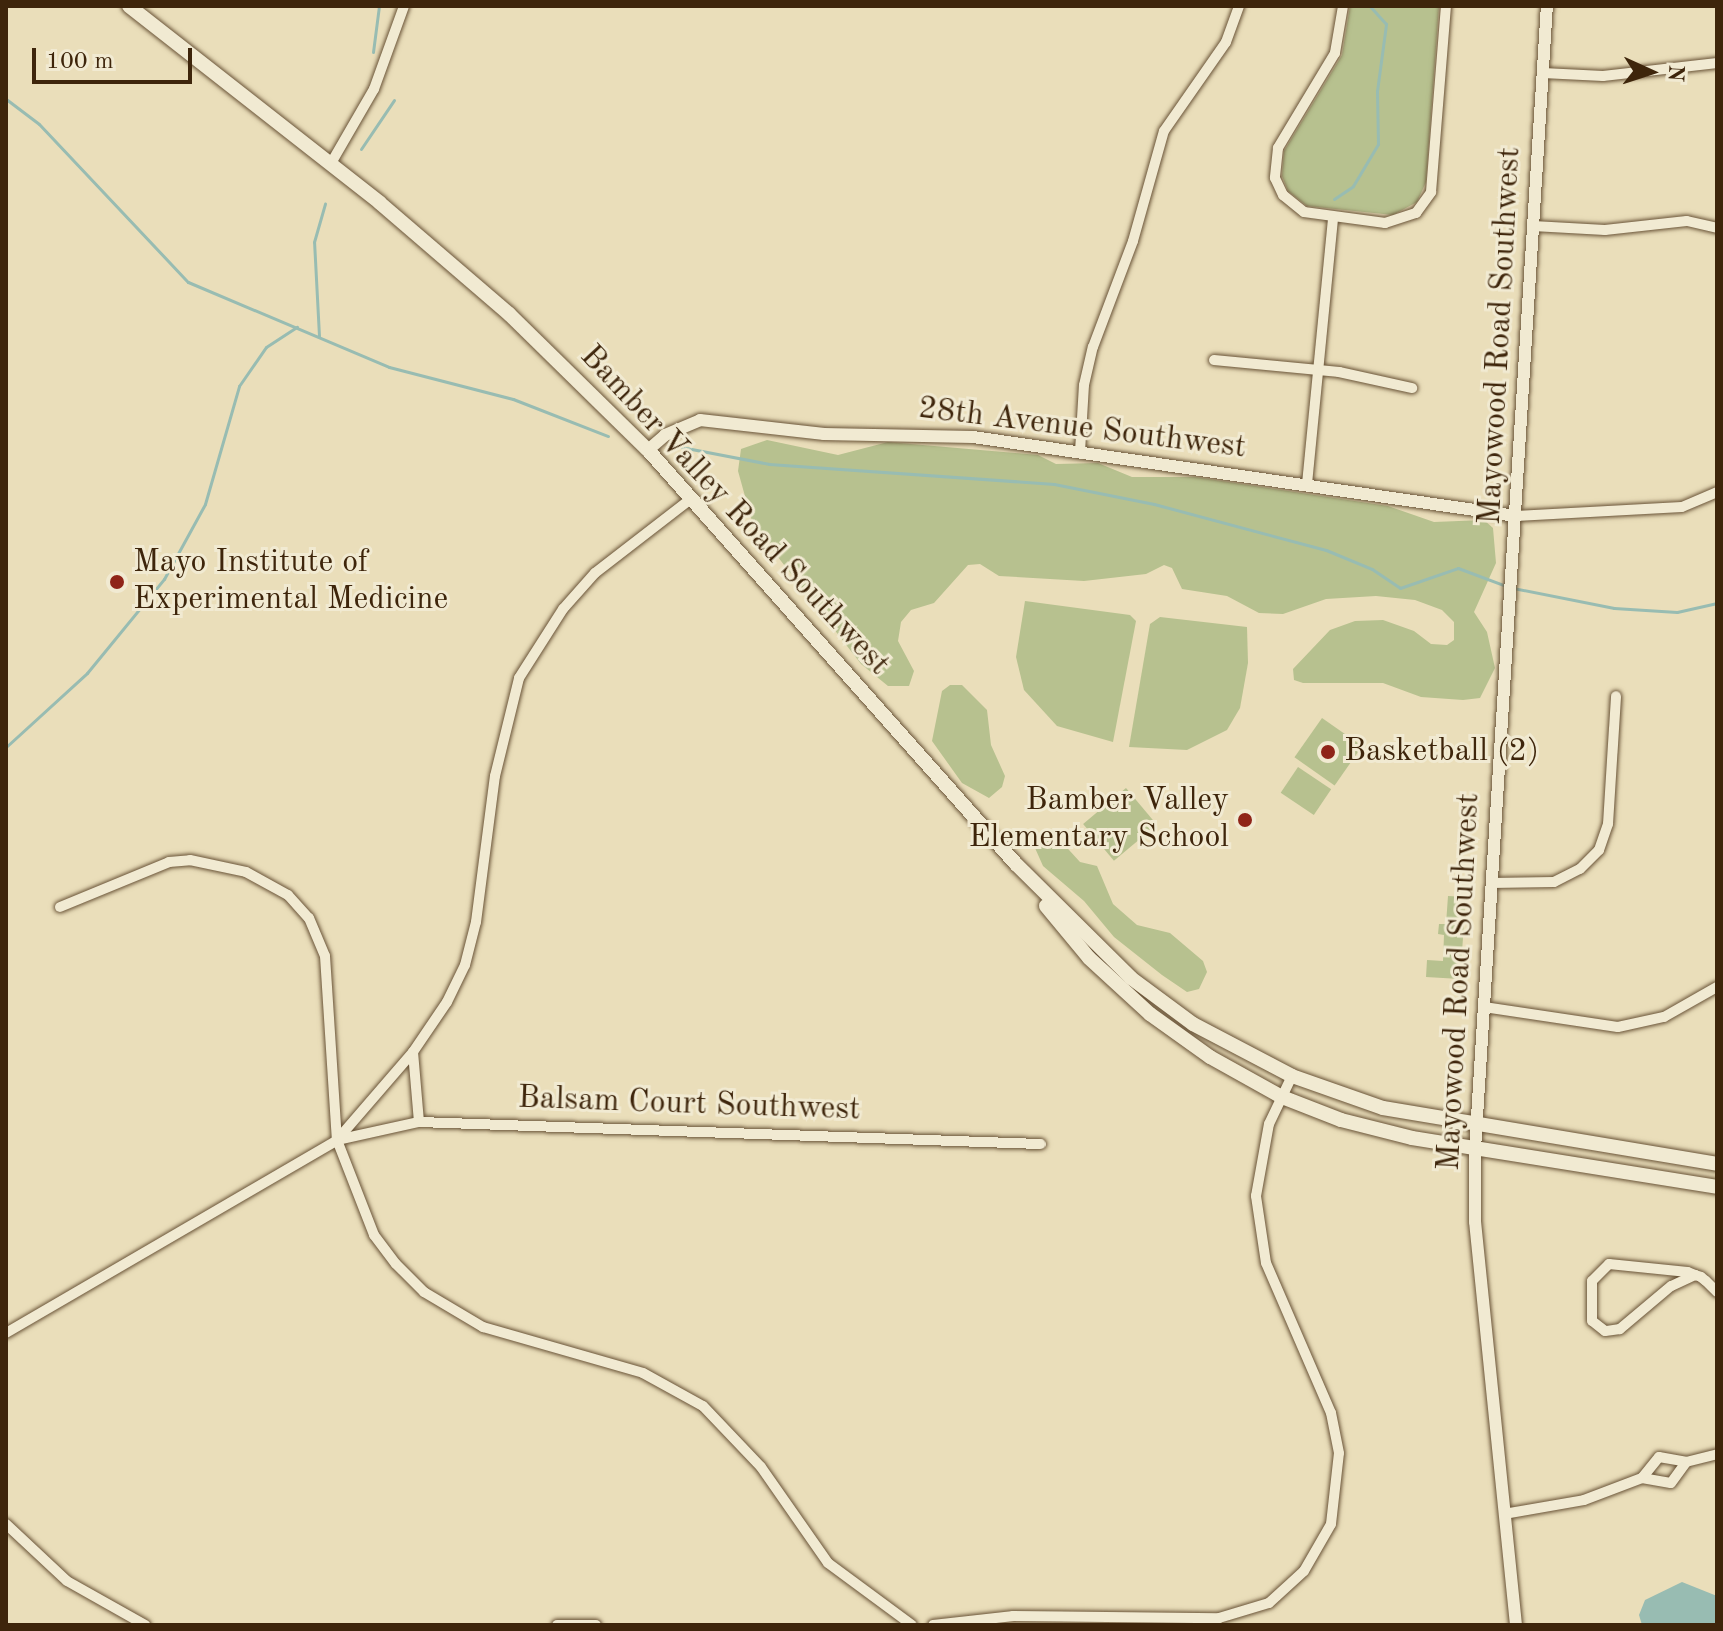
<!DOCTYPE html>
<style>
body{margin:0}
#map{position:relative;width:1723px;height:1631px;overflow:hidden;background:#eadeba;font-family:"Old Standard TT",serif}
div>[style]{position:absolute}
.green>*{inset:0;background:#b7c18f;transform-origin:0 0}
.water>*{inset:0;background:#98bcb2}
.stream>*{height:3px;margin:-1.5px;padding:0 1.5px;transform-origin:1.5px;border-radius:1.5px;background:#98bcb2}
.roads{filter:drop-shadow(0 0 2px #695337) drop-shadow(0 0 2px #695337)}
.minor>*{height:10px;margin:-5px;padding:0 5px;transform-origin:5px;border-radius:5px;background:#f1ead2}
.tertiary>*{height:12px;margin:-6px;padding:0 6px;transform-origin:6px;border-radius:6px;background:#f1ead2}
.secondary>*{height:14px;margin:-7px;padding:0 7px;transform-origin:7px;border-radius:7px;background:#f1ead2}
.dots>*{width:22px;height:22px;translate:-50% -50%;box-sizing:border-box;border:4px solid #f1ead2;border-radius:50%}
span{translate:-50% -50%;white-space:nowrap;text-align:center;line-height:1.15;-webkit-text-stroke:6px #f1ead2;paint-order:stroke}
.street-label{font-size:32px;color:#3e250b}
.poi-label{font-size:32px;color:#3e250b}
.left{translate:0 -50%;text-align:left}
.right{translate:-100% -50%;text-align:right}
.frame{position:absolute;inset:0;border:8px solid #3e250b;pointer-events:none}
.north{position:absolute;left:1611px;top:32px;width:80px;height:80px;-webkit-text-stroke:6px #f1ead2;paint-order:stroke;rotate:93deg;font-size:22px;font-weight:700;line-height:32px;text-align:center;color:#3e250b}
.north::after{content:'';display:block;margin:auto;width:28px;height:36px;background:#3e250b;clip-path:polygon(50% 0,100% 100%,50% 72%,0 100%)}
.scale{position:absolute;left:32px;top:48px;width:160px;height:36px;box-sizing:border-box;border:4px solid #3e250b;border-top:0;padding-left:10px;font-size:24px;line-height:28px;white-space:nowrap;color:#3e250b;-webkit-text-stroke:6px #f1ead2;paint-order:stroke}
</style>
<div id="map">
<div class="green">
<div style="clip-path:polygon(1350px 6px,1439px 6px,1426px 182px,1417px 202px,1393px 215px,1307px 206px,1288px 191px,1282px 176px,1284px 151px,1342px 55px)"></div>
<div style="clip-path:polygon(767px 440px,838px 455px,888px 442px,1038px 455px,1056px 464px,1098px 463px,1132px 477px,1195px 477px,1388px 506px,1434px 522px,1484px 520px,1493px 528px,1496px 563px,1474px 612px,1487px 632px,1495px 668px,1480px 698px,1463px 700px,1421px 697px,1383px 683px,1303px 683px,1294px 680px,1293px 669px,1330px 630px,1355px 621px,1383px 620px,1414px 631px,1431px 644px,1447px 645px,1454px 640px,1454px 622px,1442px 610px,1415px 600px,1376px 596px,1326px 599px,1283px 614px,1259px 613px,1227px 596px,1182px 589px,1172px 568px,1164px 565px,1146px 574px,1084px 581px,999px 576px,980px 564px,968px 565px,934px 603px,911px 610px,901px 622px,898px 641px,914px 671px,909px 686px,888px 686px,861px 664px,753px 525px,738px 471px,741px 449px)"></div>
<div style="clip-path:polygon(1025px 601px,1130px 615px,1136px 621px,1113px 742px,1057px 726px,1024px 690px,1016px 657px)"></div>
<div style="clip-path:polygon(1160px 617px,1247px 627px,1248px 663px,1240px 708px,1227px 730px,1187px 750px,1129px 747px,1150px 624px)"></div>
<div style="clip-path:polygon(950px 685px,962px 685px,987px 710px,991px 745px,1005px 776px,1002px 787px,989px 798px,962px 783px,932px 741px,942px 691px)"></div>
<div style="left:1322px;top:718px;width:49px;height:48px;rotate:35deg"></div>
<div style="left:1298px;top:767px;width:40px;height:31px;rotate:34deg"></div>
<div style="left:1126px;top:788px;width:48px;height:56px;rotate:50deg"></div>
<div style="clip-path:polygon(1046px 835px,1059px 839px,1080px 862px,1097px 866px,1113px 904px,1137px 925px,1170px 933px,1203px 961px,1207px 972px,1199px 989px,1187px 992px,1162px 975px,1114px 937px,1084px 901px,1043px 866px,1035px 848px)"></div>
<div style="clip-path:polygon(1448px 896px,1466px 897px,1460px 979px,1426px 977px,1427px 960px,1443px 961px,1444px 935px,1438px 934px,1439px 924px,1446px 924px)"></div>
</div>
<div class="water">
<div style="clip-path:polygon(1682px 1582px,1717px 1596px,1717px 1625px,1642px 1625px,1639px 1615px,1645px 1600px)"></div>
</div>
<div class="stream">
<div style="left:373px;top:52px;width:46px;rotate:-82.6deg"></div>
<div style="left:6px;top:99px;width:41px;rotate:37.1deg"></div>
<div style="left:39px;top:124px;width:217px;rotate:46.7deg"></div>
<div style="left:188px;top:282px;width:218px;rotate:22.9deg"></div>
<div style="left:389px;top:367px;width:128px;rotate:14.5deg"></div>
<div style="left:513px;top:399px;width:102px;rotate:21.3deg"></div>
<div style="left:361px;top:149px;width:59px;rotate:-56deg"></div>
<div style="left:1334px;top:199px;width:23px;rotate:-34deg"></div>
<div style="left:1353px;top:186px;width:49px;rotate:-59.2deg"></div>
<div style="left:1378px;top:144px;width:53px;rotate:-91.1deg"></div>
<div style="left:1377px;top:91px;width:68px;rotate:-82.3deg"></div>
<div style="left:1386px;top:24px;width:24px;rotate:-132deg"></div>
<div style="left:319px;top:336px;width:94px;rotate:-93deg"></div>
<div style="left:314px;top:242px;width:40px;rotate:-74deg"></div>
<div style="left:681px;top:447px;width:90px;rotate:10.9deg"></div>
<div style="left:769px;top:464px;width:286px;rotate:4deg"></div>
<div style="left:1054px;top:484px;width:102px;rotate:11.3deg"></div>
<div style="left:1154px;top:504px;width:178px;rotate:15deg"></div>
<div style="left:1326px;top:550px;width:50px;rotate:22.4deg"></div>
<div style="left:1372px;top:569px;width:34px;rotate:34deg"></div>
<div style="left:1400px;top:588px;width:61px;rotate:-19deg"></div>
<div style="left:1458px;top:568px;width:51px;rotate:20.6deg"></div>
<div style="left:1513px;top:588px;width:103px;rotate:11.2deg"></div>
<div style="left:1614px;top:608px;width:63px;rotate:3.6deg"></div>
<div style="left:1677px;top:612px;width:41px;rotate:-12.7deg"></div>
<div style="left:6px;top:747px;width:110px;rotate:-42.4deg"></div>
<div style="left:87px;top:673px;width:122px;rotate:-50.7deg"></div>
<div style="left:164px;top:579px;width:85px;rotate:-61.3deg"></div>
<div style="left:205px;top:504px;width:123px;rotate:-73.9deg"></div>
<div style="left:239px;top:386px;width:47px;rotate:-55.3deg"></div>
<div style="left:266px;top:347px;width:37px;rotate:-33deg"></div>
</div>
<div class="roads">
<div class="minor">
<div style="left:1343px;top:6px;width:48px;rotate:99.7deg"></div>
<div style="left:1335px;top:53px;width:111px;rotate:121deg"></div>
<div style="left:1278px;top:148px;width:30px;rotate:96deg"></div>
<div style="left:1275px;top:178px;width:19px;rotate:65deg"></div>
<div style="left:1283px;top:195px;width:27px;rotate:39deg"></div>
<div style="left:1304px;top:212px;width:82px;rotate:7.7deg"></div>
<div style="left:1385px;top:223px;width:33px;rotate:-18deg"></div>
<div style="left:1416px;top:213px;width:26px;rotate:-54deg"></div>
<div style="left:1431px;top:192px;width:187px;rotate:-85.4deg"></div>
<div style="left:1543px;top:73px;width:60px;rotate:2.9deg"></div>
<div style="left:1603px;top:76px;width:115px;rotate:-6.5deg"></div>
<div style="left:330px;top:165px;width:88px;rotate:-59.9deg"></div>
<div style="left:374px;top:89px;width:88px;rotate:-70.1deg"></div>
<div style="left:1533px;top:226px;width:72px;rotate:3.2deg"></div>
<div style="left:1605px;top:230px;width:82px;rotate:-6.3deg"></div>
<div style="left:1687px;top:221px;width:31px;rotate:13deg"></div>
<div style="left:1214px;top:360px;width:126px;rotate:5.5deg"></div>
<div style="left:1339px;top:372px;width:75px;rotate:12.4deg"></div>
<div style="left:1080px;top:452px;width:67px;rotate:-86.6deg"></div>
<div style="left:1084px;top:385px;width:39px;rotate:-77deg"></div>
<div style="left:1093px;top:347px;width:113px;rotate:-69.3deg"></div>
<div style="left:1133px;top:241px;width:114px;rotate:-74.3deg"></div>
<div style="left:1164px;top:131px;width:108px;rotate:-55.1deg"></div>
<div style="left:1226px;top:42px;width:38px;rotate:-70deg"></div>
<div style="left:1307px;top:484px;width:266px;rotate:-84.4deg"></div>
<div style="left:1516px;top:516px;width:166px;rotate:-3.1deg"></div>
<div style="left:1682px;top:507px;width:38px;rotate:-23deg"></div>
<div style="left:1491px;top:883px;width:63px;rotate:-0.9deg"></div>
<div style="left:1554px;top:882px;width:29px;rotate:-27deg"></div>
<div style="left:1580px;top:869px;width:27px;rotate:-45deg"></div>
<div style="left:1599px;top:850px;width:28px;rotate:-71deg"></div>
<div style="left:1608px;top:824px;width:128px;rotate:-86.4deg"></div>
<div style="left:60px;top:907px;width:118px;rotate:-22.4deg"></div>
<div style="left:169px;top:862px;width:21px;rotate:-5deg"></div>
<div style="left:190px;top:860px;width:57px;rotate:12.1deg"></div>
<div style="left:246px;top:872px;width:48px;rotate:28.7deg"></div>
<div style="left:288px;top:895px;width:31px;rotate:48deg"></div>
<div style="left:309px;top:918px;width:41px;rotate:67.2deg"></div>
<div style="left:325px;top:956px;width:184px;rotate:86.3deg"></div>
<div style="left:337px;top:1140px;width:102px;rotate:68.7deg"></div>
<div style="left:374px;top:1235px;width:36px;rotate:53deg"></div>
<div style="left:396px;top:1264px;width:40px;rotate:45deg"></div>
<div style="left:424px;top:1292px;width:69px;rotate:30.7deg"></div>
<div style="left:483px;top:1327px;width:166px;rotate:16deg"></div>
<div style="left:643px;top:1373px;width:68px;rotate:28.8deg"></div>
<div style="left:703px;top:1406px;width:84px;rotate:46.4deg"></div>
<div style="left:761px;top:1467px;width:117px;rotate:55.1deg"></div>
<div style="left:828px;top:1563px;width:104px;rotate:36.4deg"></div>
<div style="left:1484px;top:1007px;width:135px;rotate:8.5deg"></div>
<div style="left:1618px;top:1027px;width:47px;rotate:-12.3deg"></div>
<div style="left:1664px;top:1017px;width:61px;rotate:-29.5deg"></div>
<div style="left:413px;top:1052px;width:70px;rotate:85.1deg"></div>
<div style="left:337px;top:1140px;width:84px;rotate:-12.4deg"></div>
<div style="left:419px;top:1122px;width:622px;rotate:2.03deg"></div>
<div style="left:1695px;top:1275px;width:26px;rotate:155deg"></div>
<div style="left:1671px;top:1286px;width:67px;rotate:139.9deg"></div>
<div style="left:1620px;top:1329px;width:15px;rotate:172deg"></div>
<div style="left:1605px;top:1331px;width:16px;rotate:-142deg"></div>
<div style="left:1592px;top:1321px;width:40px;rotate:-90deg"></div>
<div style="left:1592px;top:1281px;width:24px;rotate:-45deg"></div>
<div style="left:1609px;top:1264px;width:79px;rotate:5.8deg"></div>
<div style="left:1688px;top:1272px;width:8px;rotate:23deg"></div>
<div style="left:1695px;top:1275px;width:6px;rotate:18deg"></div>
<div style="left:1701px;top:1277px;width:6px;rotate:39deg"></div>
<div style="left:1706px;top:1281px;width:16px;rotate:45deg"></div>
<div style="left:6px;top:1333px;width:383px;rotate:-30.2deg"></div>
<div style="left:337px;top:1140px;width:116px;rotate:-49.2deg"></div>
<div style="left:413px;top:1052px;width:60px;rotate:-55.8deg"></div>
<div style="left:447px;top:1002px;width:41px;rotate:-64.1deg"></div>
<div style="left:465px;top:965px;width:44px;rotate:-75.7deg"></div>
<div style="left:476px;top:922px;width:147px;rotate:-82.6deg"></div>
<div style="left:495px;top:776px;width:101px;rotate:-76.2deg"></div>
<div style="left:519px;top:678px;width:82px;rotate:-57.5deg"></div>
<div style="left:563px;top:609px;width:48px;rotate:-48.4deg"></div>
<div style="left:595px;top:573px;width:123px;rotate:-37.7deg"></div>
<div style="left:1642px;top:1478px;width:29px;rotate:10deg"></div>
<div style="left:1671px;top:1483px;width:26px;rotate:-54deg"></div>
<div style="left:1686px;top:1462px;width:32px;rotate:-14deg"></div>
<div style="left:1504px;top:1514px;width:81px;rotate:-9.9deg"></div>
<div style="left:1584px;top:1500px;width:62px;rotate:-20.8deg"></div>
<div style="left:1642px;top:1478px;width:27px;rotate:-51deg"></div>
<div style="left:1659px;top:1457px;width:27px;rotate:10deg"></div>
<div style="left:6px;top:1524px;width:83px;rotate:43.1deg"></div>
<div style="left:67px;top:1581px;width:90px;rotate:29.4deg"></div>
<div style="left:557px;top:1625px;width:39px"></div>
<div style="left:933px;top:1625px;width:81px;rotate:-6.4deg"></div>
<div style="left:1013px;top:1616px;width:206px;rotate:0.6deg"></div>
<div style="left:1219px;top:1618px;width:52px;rotate:-16.7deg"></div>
<div style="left:1269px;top:1603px;width:47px;rotate:-42.4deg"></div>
<div style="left:1304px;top:1571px;width:54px;rotate:-60.1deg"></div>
<div style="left:1331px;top:1524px;width:71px;rotate:-83.6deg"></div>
<div style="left:1339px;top:1453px;width:41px;rotate:-101.3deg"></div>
<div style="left:1331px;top:1413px;width:163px;rotate:-113.4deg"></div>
<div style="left:1266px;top:1263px;width:68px;rotate:-98.5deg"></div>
<div style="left:1256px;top:1196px;width:73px;rotate:-79.8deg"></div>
<div style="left:1269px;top:1124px;width:53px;rotate:-64.4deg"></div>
</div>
<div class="tertiary">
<div style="left:648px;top:450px;width:23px;rotate:-41deg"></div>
<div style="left:665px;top:435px;width:38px;rotate:-23deg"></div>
<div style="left:700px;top:420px;width:125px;rotate:6.4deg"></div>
<div style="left:824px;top:434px;width:149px;rotate:1.2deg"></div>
<div style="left:973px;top:437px;width:549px;rotate:8.28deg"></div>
<div style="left:1516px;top:1625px;width:405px;rotate:-95.8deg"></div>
<div style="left:1475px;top:1222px;width:73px;rotate:-90deg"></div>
<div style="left:1475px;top:1149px;width:1145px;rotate:-86.4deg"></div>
</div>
<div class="secondary">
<div style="left:129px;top:6px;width:319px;rotate:38.1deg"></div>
<div style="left:380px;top:203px;width:170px;rotate:40.7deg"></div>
<div style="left:509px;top:314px;width:194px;rotate:44.4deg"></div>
<div style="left:648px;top:450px;width:554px;rotate:48.37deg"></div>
<div style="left:1016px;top:864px;width:162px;rotate:44.7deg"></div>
<div style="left:1131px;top:978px;width:77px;rotate:36.6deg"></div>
<div style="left:1193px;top:1024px;width:112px;rotate:27.7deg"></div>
<div style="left:1292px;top:1076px;width:96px;rotate:19.4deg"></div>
<div style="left:1383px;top:1108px;width:339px;rotate:9.5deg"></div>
<div style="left:1046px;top:906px;width:67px;rotate:50.4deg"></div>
<div style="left:1089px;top:958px;width:83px;rotate:42.6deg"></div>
<div style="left:1150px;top:1014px;width:74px;rotate:35.6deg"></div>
<div style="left:1210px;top:1057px;width:82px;rotate:29.1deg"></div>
<div style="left:1282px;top:1097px;width:63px;rotate:21.3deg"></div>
<div style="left:1341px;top:1120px;width:73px;rotate:14.2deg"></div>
<div style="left:1412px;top:1138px;width:309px;rotate:9.1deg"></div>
</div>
</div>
<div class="dots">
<div style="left:117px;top:582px;background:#8f2418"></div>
<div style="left:1328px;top:752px;background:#8f2418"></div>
<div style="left:1245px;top:820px;background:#8f2418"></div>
</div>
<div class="street-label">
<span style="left:1501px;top:336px;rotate:-87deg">Mayowood Road Southwest</span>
<span style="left:1082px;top:429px;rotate:7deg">28th Avenue Southwest</span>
<span style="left:734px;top:511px;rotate:47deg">Bamber Valley Road Southwest</span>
<span style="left:1460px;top:982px;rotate:-87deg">Mayowood Road Southwest</span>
<span style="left:689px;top:1105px;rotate:2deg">Balsam Court Southwest</span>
</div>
<div class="poi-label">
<span class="left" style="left:133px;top:582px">Mayo Institute of<br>Experimental Medicine</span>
<span class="left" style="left:1344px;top:752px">Basketball (2)</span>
<span class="right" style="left:1229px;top:820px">Bamber Valley<br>Elementary School</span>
</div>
<div class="frame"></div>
<div class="north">N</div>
<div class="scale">100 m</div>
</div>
